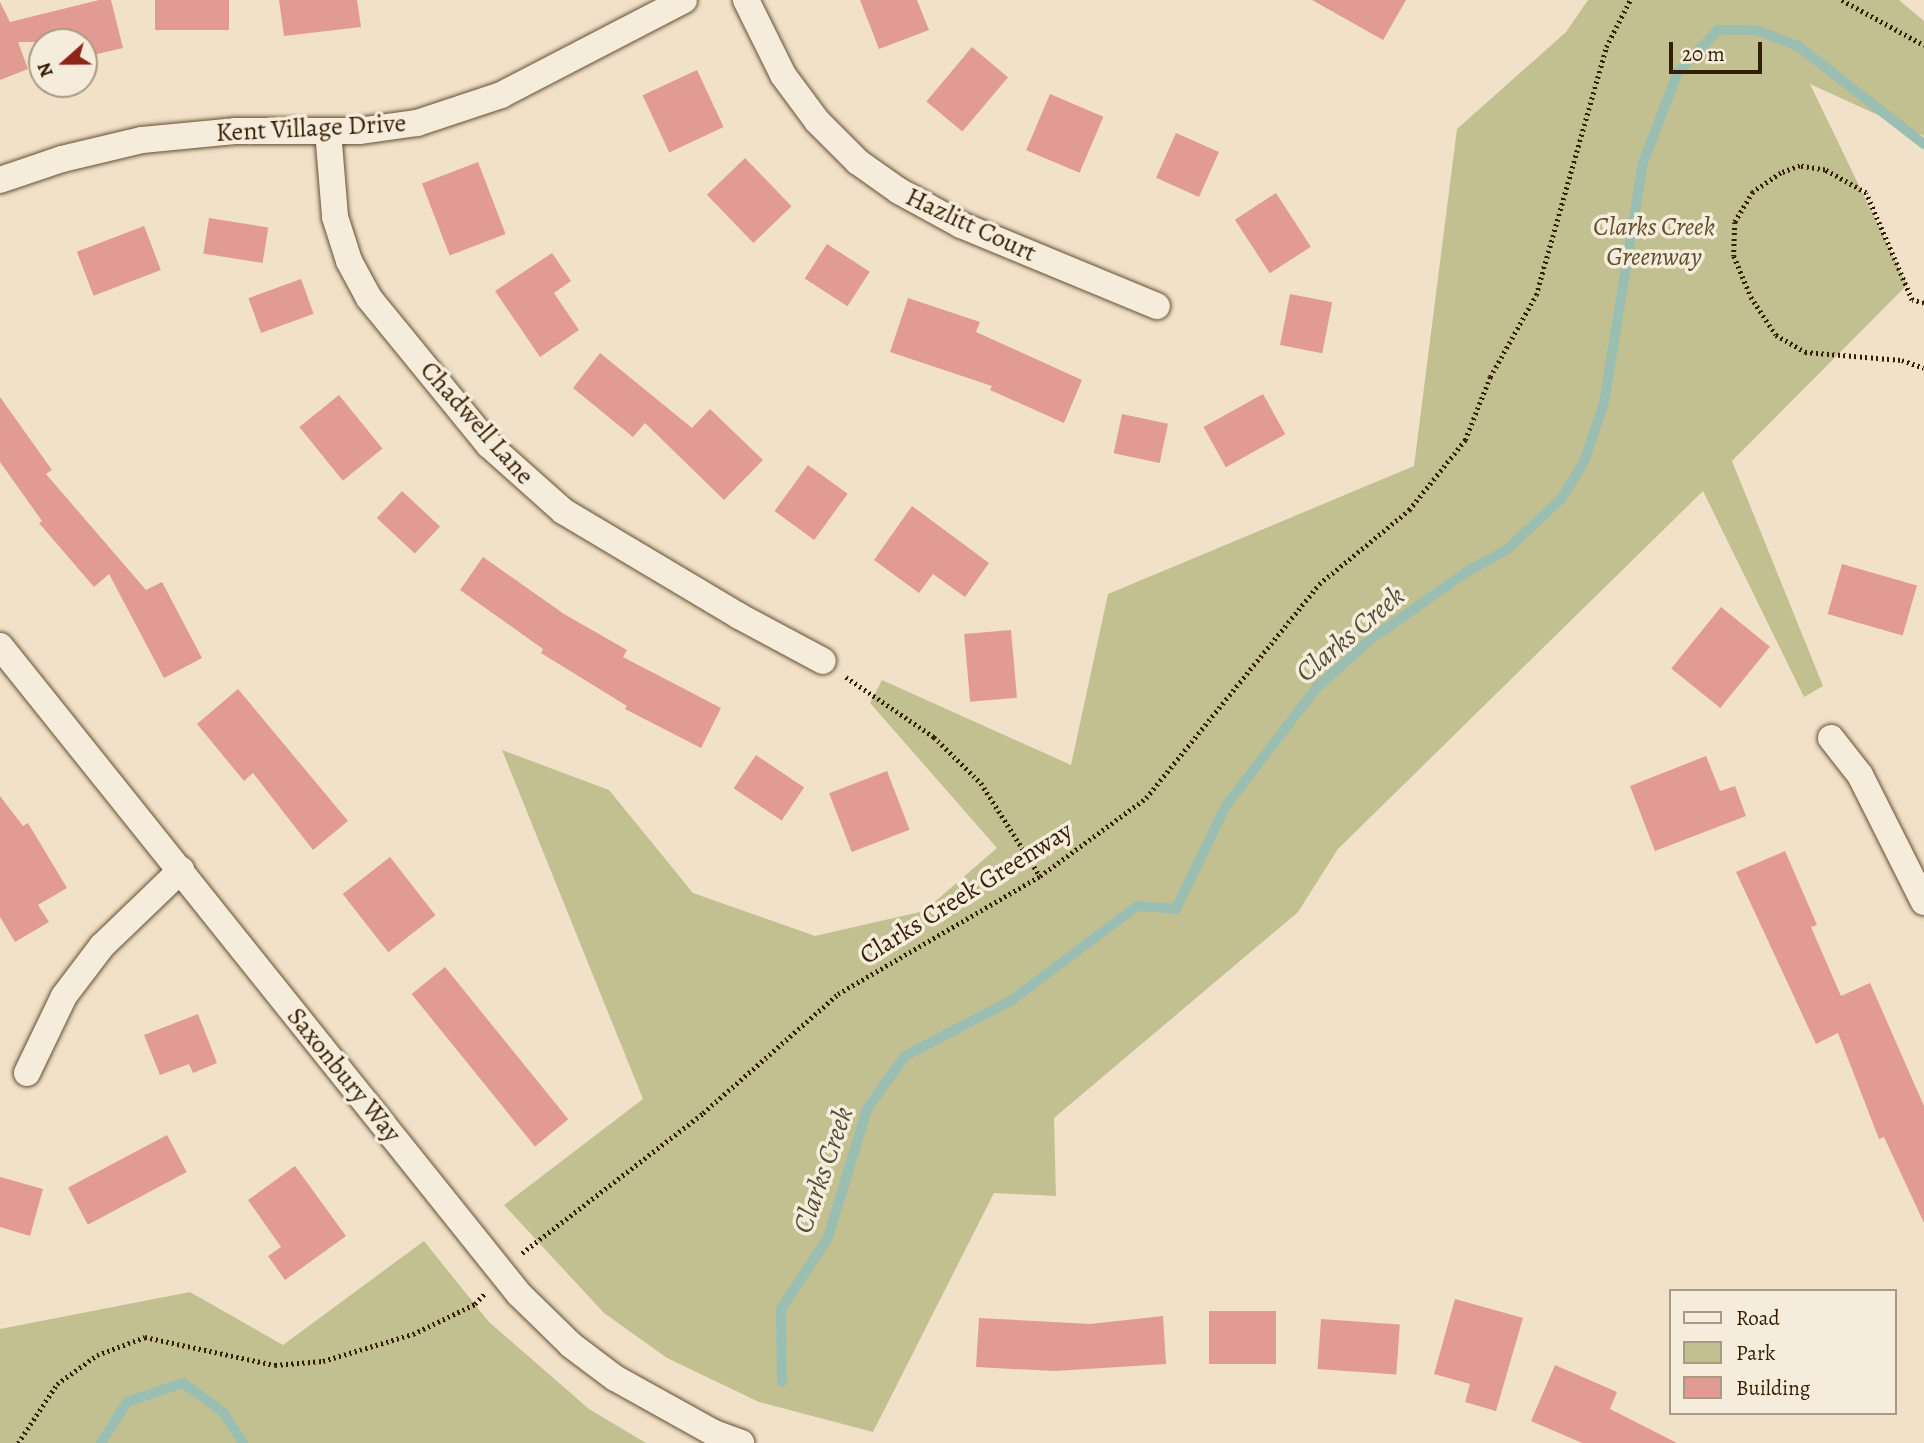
<!DOCTYPE html>
<style>
body{margin:0}
#map{position:relative;width:1924px;height:1443px;overflow:hidden;background:#f1e1c8;font-family:Alegreya,serif}
div>[style]{position:absolute}
.green>*{inset:0;background:#c2c090}
.stream>*{height:10px;margin:-5px;padding:0 5px;transform-origin:5px;border-radius:5px;background:#9bbeb3}
.building>*{inset:0;background:#e29b92;transform-origin:0 0}
.path>*{height:4.5px;margin-top:-2.25px;transform-origin:0;background:repeating-linear-gradient(90deg,#351f03 0 2px,transparent 0 5.5px)}
.roads{filter:drop-shadow(0 0 2px #645034) drop-shadow(0 0 2px #645034)}
.minor>*{height:26px;margin:-13px;padding:0 13px;transform-origin:13px;border-radius:13px;background:#f6ecdb}
span{translate:-50% -50%;white-space:nowrap;text-align:center;line-height:1.15;-webkit-text-stroke:7px #f6ecdb;paint-order:stroke}
.street-label{font-size:26px;color:#351f03}
.park-label{font-size:26px;color:#5f4f2d;font-style:italic}
.water-label{font-size:28px;color:#544f38;font-style:italic}
.legend{position:absolute;left:1669px;top:1289px;width:228px;height:126px;box-sizing:border-box;background:#f6ecdb;border:2px solid #a99a85;margin:0;padding:9px 12px;list-style:none;font-size:21px;color:#351f03}
.legend li{display:flex;align-items:center;gap:14px;height:35px}
.legend b{width:35px;border:2px solid #a99a85}
.north{position:absolute;left:28px;top:28px;width:70px;height:70px;box-sizing:border-box;background:#f6ecdb;border:2px solid #a99a85;border-radius:50%;rotate:249deg;font-size:19px;font-weight:700;line-height:28px;text-align:center;color:#351f03}
.north::after{content:'';display:block;margin:auto;width:24px;height:32px;background:#8f2418;clip-path:polygon(50% 0,100% 100%,50% 72%,0 100%)}
.scale{position:absolute;left:1669px;top:42px;width:93px;height:32px;box-sizing:border-box;border:4px solid #351f03;border-top:0;padding-left:9px;font-size:21px;line-height:24px;white-space:nowrap;color:#351f03;-webkit-text-stroke:5px #f6ecdb;paint-order:stroke}
</style>
<div id="map">
<div class="green">
<div style="clip-path:polygon(1588px 0,1899px 0,1924px 21px,1924px 136px,1810px 84px,1907px 285px,1732px 461px,1823px 686px,1804px 697px,1703px 491px,1338px 849px,1298px 912px,1054px 1118px,1056px 1196px,994px 1193px,873px 1432px,759px 1402px,667px 1358px,604px 1313px,504px 1205px,643px 1099px,502px 750px,609px 790px,693px 893px,815px 936px,924px 911px,997px 848px,870px 703px,882px 680px,1071px 765px,1108px 594px,1414px 466px,1457px 129px,1566px 32px)"></div>
<div style="clip-path:polygon(424px 1241px,489px 1322px,589px 1409px,646px 1443px,0 1443px,0 1329px,190px 1292px,283px 1345px)"></div>
</div>
<div class="stream">
<div style="left:782px;top:1382px;width:73px;rotate:-90.8deg"></div>
<div style="left:781px;top:1309px;width:85px;rotate:-56.5deg"></div>
<div style="left:828px;top:1238px;width:135px;rotate:-73.2deg"></div>
<div style="left:867px;top:1109px;width:65px;rotate:-54.4deg"></div>
<div style="left:905px;top:1056px;width:121px;rotate:-27.6deg"></div>
<div style="left:1012px;top:1000px;width:156px;rotate:-36.9deg"></div>
<div style="left:1137px;top:906px;width:39px;rotate:4deg"></div>
<div style="left:1176px;top:909px;width:113px;rotate:-64.3deg"></div>
<div style="left:1225px;top:807px;width:151px;rotate:-52.5deg"></div>
<div style="left:1317px;top:687px;width:72px;rotate:-41.6deg"></div>
<div style="left:1371px;top:639px;width:118px;rotate:-35deg"></div>
<div style="left:1468px;top:571px;width:46px;rotate:-28.8deg"></div>
<div style="left:1508px;top:549px;width:74px;rotate:-43.4deg"></div>
<div style="left:1562px;top:498px;width:42px;rotate:-58.6deg"></div>
<div style="left:1584px;top:462px;width:62px;rotate:-71.3deg"></div>
<div style="left:1604px;top:403px;width:243px;rotate:-80.8deg"></div>
<div style="left:1643px;top:163px;width:97px;rotate:-69deg"></div>
<div style="left:1678px;top:72px;width:58px;rotate:-46.4deg"></div>
<div style="left:1718px;top:30px;width:38px"></div>
<div style="left:1756px;top:30px;width:45px;rotate:20.9deg"></div>
<div style="left:1798px;top:46px;width:160px;rotate:37.9deg"></div>
<div style="left:101px;top:1443px;width:49px;rotate:-57.6deg"></div>
<div style="left:127px;top:1402px;width:59px;rotate:-18.7deg"></div>
<div style="left:183px;top:1383px;width:49px;rotate:35.9deg"></div>
<div style="left:223px;top:1412px;width:37px;rotate:57deg"></div>
</div>
<div class="building">
<div style="clip-path:polygon(99px 0,111px 0,123px 48px,84px 57px,84px 42px,18px 42px,28px 69px,0 80px,0 2px,10px 22px)"></div>
<div style="left:155px;top:0;width:74px;height:30px"></div>
<div style="clip-path:polygon(279px 0,357px 0,361px 27px,284px 36px)"></div>
<div style="clip-path:polygon(860px 0,917px 0,929px 30px,879px 49px)"></div>
<div style="clip-path:polygon(1312px 0,1406px 0,1383px 40px)"></div>
<div style="left:972px;top:47px;width:47px;height:71px;rotate:40deg"></div>
<div style="left:697px;top:70px;width:63px;height:60px;rotate:65deg"></div>
<div style="left:1050px;top:94px;width:58px;height:61px;rotate:23deg"></div>
<div style="left:1176px;top:133px;width:47px;height:49px;rotate:24deg"></div>
<div style="left:745px;top:158px;width:67px;height:53px;rotate:46deg"></div>
<div style="left:478px;top:162px;width:77px;height:60px;rotate:69deg"></div>
<div style="left:1276px;top:193px;width:64px;height:49px;rotate:57deg"></div>
<div style="left:209px;top:218px;width:60px;height:36px;rotate:9deg"></div>
<div style="left:144px;top:226px;width:47px;height:72px;rotate:69deg"></div>
<div style="left:827px;top:244px;width:51px;height:41px;rotate:33deg"></div>
<div style="clip-path:polygon(552px 253px,571px 281px,554px 293px,579px 330px,540px 357px,495px 291px)"></div>
<div style="left:301px;top:279px;width:37px;height:56px;rotate:70deg"></div>
<div style="left:1290px;top:294px;width:43px;height:52px;rotate:11deg"></div>
<div style="clip-path:polygon(908px 298px,980px 322px,976px 332px,1082px 380px,1064px 423px,990px 390px,992px 386px,890px 352px)"></div>
<div style="clip-path:polygon(600px 353px,692px 428px,710px 409px,763px 460px,724px 500px,645px 423px,633px 437px,573px 388px)"></div>
<div style="left:1263px;top:394px;width:46px;height:68px;rotate:61deg"></div>
<div style="left:339px;top:395px;width:69px;height:51px;rotate:51deg"></div>
<div style="clip-path:polygon(0 397px,52px 470px,46px 474px,146px 590px,162px 582px,202px 658px,164px 678px,109px 574px,94px 587px,39px 523px,42px 521px,0 462px)"></div>
<div style="left:1122px;top:414px;width:47px;height:40px;rotate:12deg"></div>
<div style="left:808px;top:465px;width:49px;height:57px;rotate:36deg"></div>
<div style="left:402px;top:491px;width:52px;height:37px;rotate:43deg"></div>
<div style="clip-path:polygon(912px 506px,989px 563px,965px 597px,933px 574px,919px 593px,874px 560px)"></div>
<div style="clip-path:polygon(483px 557px,564px 614px,627px 650px,623px 657px,721px 708px,701px 748px,625px 709px,627px 706px,541px 653px,543px 649px,460px 590px)"></div>
<div style="left:1842px;top:564px;width:78px;height:52px;rotate:16deg"></div>
<div style="left:1721px;top:607px;width:63px;height:79px;rotate:39deg"></div>
<div style="left:1011px;top:630px;width:68px;height:47px;rotate:85deg"></div>
<div style="clip-path:polygon(238px 689px,348px 821px,313px 850px,253px 773px,244px 781px,197px 724px)"></div>
<div style="left:756px;top:755px;width:58px;height:40px;rotate:34deg"></div>
<div style="clip-path:polygon(1706px 756px,1720px 791px,1735px 786px,1746px 816px,1655px 851px,1630px 786px)"></div>
<div style="left:887px;top:771px;width:63px;height:62px;rotate:69deg"></div>
<div style="clip-path:polygon(0 796px,23px 826px,28px 823px,67px 888px,38px 905px,49px 922px,15px 942px,0 917px)"></div>
<div style="clip-path:polygon(1785px 851px,1817px 925px,1811px 927px,1841px 996px,1870px 983px,1924px 1106px,1924px 1223px,1884px 1137px,1879px 1139px,1838px 1033px,1816px 1044px,1736px 872px)"></div>
<div style="left:390px;top:857px;width:74px;height:60px;rotate:52deg"></div>
<div style="left:445px;top:967px;width:196px;height:43px;rotate:51deg"></div>
<div style="clip-path:polygon(198px 1014px,217px 1063px,193px 1073px,189px 1064px,160px 1075px,144px 1035px)"></div>
<div style="left:167px;top:1135px;width:42px;height:112px;rotate:62deg"></div>
<div style="clip-path:polygon(295px 1166px,346px 1236px,285px 1280px,268px 1256px,281px 1247px,248px 1200px)"></div>
<div style="clip-path:polygon(0 1177px,43px 1189px,30px 1236px,0 1227px)"></div>
<div style="clip-path:polygon(1455px 1299px,1523px 1318px,1496px 1411px,1465px 1402px,1470px 1384px,1434px 1374px)"></div>
<div style="left:1209px;top:1311px;width:67px;height:53px"></div>
<div style="clip-path:polygon(1163px 1316px,1166px 1364px,1055px 1371px,976px 1367px,979px 1318px,1090px 1324px)"></div>
<div style="left:1321px;top:1319px;width:79px;height:50px;rotate:4deg"></div>
<div style="clip-path:polygon(1555px 1365px,1617px 1392px,1610px 1409px,1677px 1443px,1582px 1443px,1531px 1421px)"></div>
</div>
<div class="path">
<div style="left:1842px;top:0;width:94px;rotate:28.8deg"></div>
<div style="left:1924px;top:303px;width:12px;rotate:-166deg"></div>
<div style="left:1912px;top:300px;width:116px;rotate:-113.3deg"></div>
<div style="left:1866px;top:193px;width:47px;rotate:-150.7deg"></div>
<div style="left:1825px;top:170px;width:25px;rotate:-171deg"></div>
<div style="left:1800px;top:166px;width:20px;rotate:160deg"></div>
<div style="left:1781px;top:173px;width:34px;rotate:146deg"></div>
<div style="left:1753px;top:192px;width:35px;rotate:121deg"></div>
<div style="left:1735px;top:222px;width:34px;rotate:92deg"></div>
<div style="left:1734px;top:256px;width:44px;rotate:67.5deg"></div>
<div style="left:1751px;top:297px;width:45px;rotate:56.7deg"></div>
<div style="left:1776px;top:335px;width:34px;rotate:30deg"></div>
<div style="left:1805px;top:352px;width:97px;rotate:4.7deg"></div>
<div style="left:1902px;top:360px;width:23px;rotate:20deg"></div>
<div style="left:846px;top:677px;width:107px;rotate:34.3deg"></div>
<div style="left:934px;top:737px;width:66px;rotate:44.4deg"></div>
<div style="left:981px;top:783px;width:110px;rotate:57.6deg"></div>
<div style="left:522px;top:1253px;width:229px;rotate:-37.7deg"></div>
<div style="left:703px;top:1113px;width:180px;rotate:-41.4deg"></div>
<div style="left:838px;top:994px;width:234px;rotate:-30.3deg"></div>
<div style="left:1040px;top:876px;width:132px;rotate:-36.3deg"></div>
<div style="left:1146px;top:798px;width:275px;rotate:-51deg"></div>
<div style="left:1319px;top:584px;width:117px;rotate:-39.4deg"></div>
<div style="left:1409px;top:510px;width:90px;rotate:-51.3deg"></div>
<div style="left:1465px;top:440px;width:68px;rotate:-68.4deg"></div>
<div style="left:1490px;top:377px;width:94px;rotate:-60.7deg"></div>
<div style="left:1536px;top:295px;width:258px;rotate:-74.2deg"></div>
<div style="left:1606px;top:47px;width:53px;rotate:-62.9deg"></div>
<div style="left:18px;top:1443px;width:71px;rotate:-56.5deg"></div>
<div style="left:57px;top:1384px;width:49px;rotate:-35.9deg"></div>
<div style="left:97px;top:1355px;width:51px;rotate:-20.6deg"></div>
<div style="left:145px;top:1337px;width:133px;rotate:12.2deg"></div>
<div style="left:275px;top:1365px;width:48px;rotate:-4.8deg"></div>
<div style="left:323px;top:1361px;width:94px;rotate:-16.7deg"></div>
<div style="left:413px;top:1334px;width:69px;rotate:-25.8deg"></div>
<div style="left:475px;top:1304px;width:15px;rotate:-48deg"></div>
</div>
<div class="roads">
<div class="minor">
<div style="left:746px;top:0;width:84px;rotate:63.7deg"></div>
<div style="left:783px;top:75px;width:57px;rotate:53.5deg"></div>
<div style="left:817px;top:121px;width:58px;rotate:45deg"></div>
<div style="left:858px;top:162px;width:50px;rotate:35.3deg"></div>
<div style="left:899px;top:191px;width:71px;rotate:28.7deg"></div>
<div style="left:961px;top:225px;width:212px;rotate:22.5deg"></div>
<div style="left:328px;top:131px;width:86px;rotate:85.3deg"></div>
<div style="left:335px;top:217px;width:46px;rotate:72.3deg"></div>
<div style="left:349px;top:261px;width:42px;rotate:61.6deg"></div>
<div style="left:369px;top:298px;width:190px;rotate:50.8deg"></div>
<div style="left:489px;top:445px;width:99px;rotate:41.7deg"></div>
<div style="left:563px;top:511px;width:205px;rotate:30.8deg"></div>
<div style="left:739px;top:616px;width:95px;rotate:28.2deg"></div>
<div style="left:0;top:180px;width:65px;rotate:-18.7deg"></div>
<div style="left:62px;top:159px;width:82px;rotate:-13.4deg"></div>
<div style="left:142px;top:140px;width:93px;rotate:-5.5deg"></div>
<div style="left:235px;top:131px;width:124px"></div>
<div style="left:359px;top:131px;width:59px;rotate:-7.9deg"></div>
<div style="left:417px;top:123px;width:89px;rotate:-18.4deg"></div>
<div style="left:501px;top:95px;width:206px;rotate:-27.4deg"></div>
<div style="left:0;top:646px;width:830px;rotate:51.31deg"></div>
<div style="left:519px;top:1294px;width:73px;rotate:44.4deg"></div>
<div style="left:571px;top:1345px;width:55px;rotate:36.9deg"></div>
<div style="left:615px;top:1378px;width:113px;rotate:29.1deg"></div>
<div style="left:714px;top:1433px;width:29px;rotate:20deg"></div>
<div style="left:1831px;top:738px;width:47px;rotate:51.9deg"></div>
<div style="left:1860px;top:775px;width:142px;rotate:63.3deg"></div>
<div style="left:27px;top:1073px;width:85px;rotate:-64.3deg"></div>
<div style="left:64px;top:996px;width:63px;rotate:-52.8deg"></div>
<div style="left:102px;top:946px;width:110px;rotate:-43.9deg"></div>
</div>
</div>
<div class="street-label">
<span style="left:311px;top:128px;rotate:-3deg">Kent Village Drive</span>
<span style="left:971px;top:225px;rotate:25deg">Hazlitt Court</span>
<span style="left:477px;top:423px;rotate:48deg">Chadwell Lane</span>
<span style="left:966px;top:893px;rotate:-32deg">Clarks Creek Greenway</span>
<span style="left:344px;top:1075px;rotate:51deg">Saxonbury Way</span>
</div>
<div class="park-label">
<span style="left:1654px;top:242px">Clarks Creek<br>Greenway</span>
</div>
<div class="water-label">
<span style="left:1350px;top:634px;rotate:-40deg">Clarks Creek</span>
<span style="left:823px;top:1170px;rotate:-71deg">Clarks Creek</span>
</div>
<ul class="legend">
<li><b style="height:9px;background:#f6ecdb"></b>Road</li>
<li><b style="height:19px;background:#c2c090"></b>Park</li>
<li><b style="height:19px;background:#e29b92"></b>Building</li>
</ul>
<div class="north">N</div>
<div class="scale">20 m</div>
</div>
